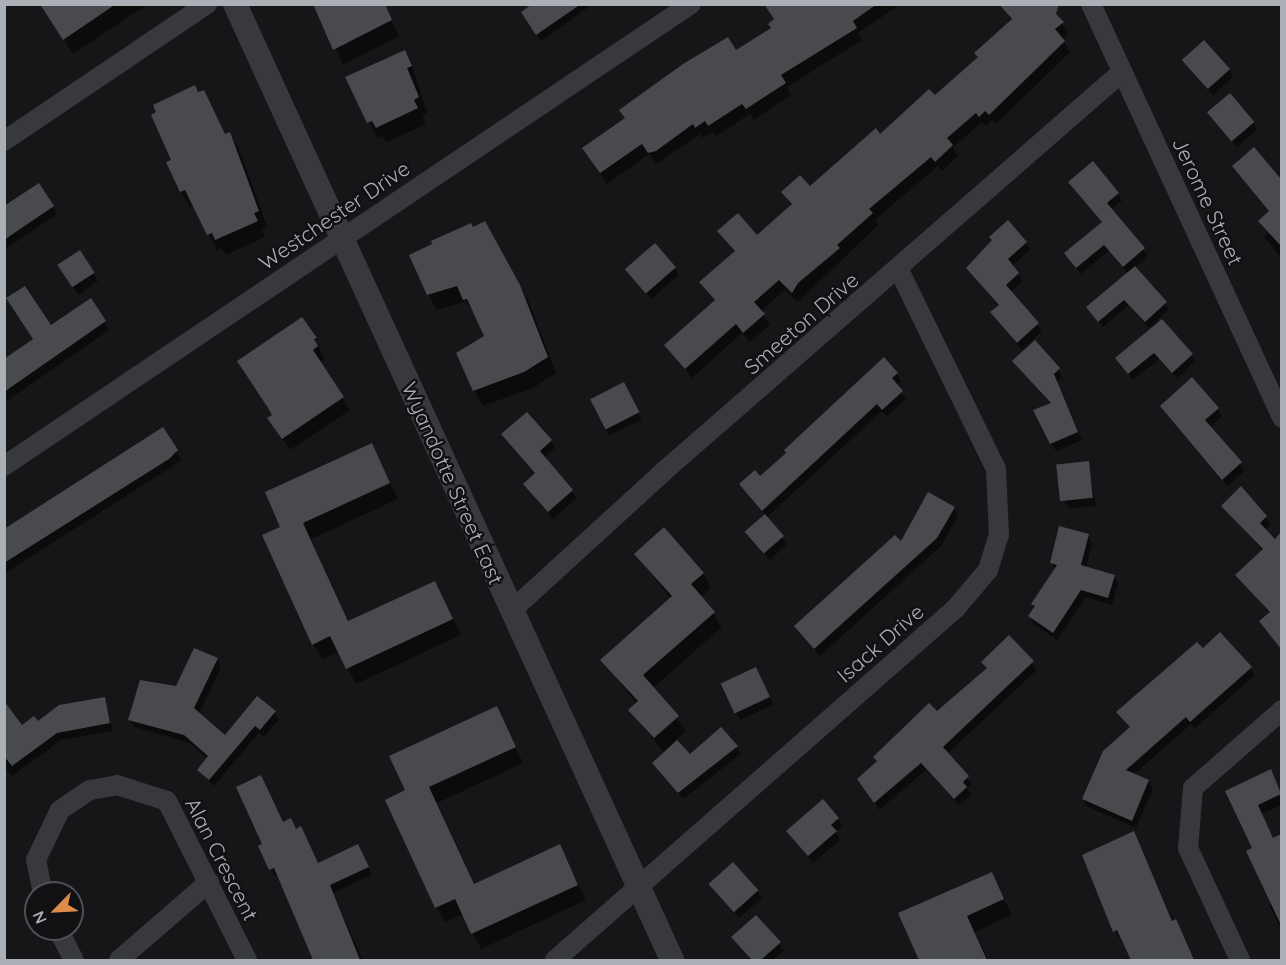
<!DOCTYPE html>
<style>
body{margin:0}
#map{position:relative;width:1286px;height:965px;overflow:hidden;background:#161618;font-family:Quicksand,sans-serif}
div>[style]{position:absolute}
.shadow>*{inset:0;background:#0007}
.building>*{inset:0;background:#484a4d;transform-origin:0 0}
.minor>*{height:20px;margin:-10px;padding:0 10px;transform-origin:10px;border-radius:10px;background:#38393c}
.tertiary>*{height:24px;margin:-12px;padding:0 12px;transform-origin:12px;border-radius:12px;background:#38393c}
span{translate:-50% -50%;white-space:nowrap;text-align:center;line-height:1.15;-webkit-text-stroke:5px #111113;paint-order:stroke}
.street-label{font-size:21px;color:#aab0b6}
.frame{position:absolute;inset:0;border:6px solid #aab0b6;pointer-events:none}
.north{position:absolute;left:24px;top:881px;width:60px;height:60px;box-sizing:border-box;background:#111113;border:2px solid #4e5154;border-radius:50%;rotate:246deg;font-size:16px;font-weight:700;line-height:24px;text-align:center;color:#aab0b6}
.north::after{content:'';display:block;margin:auto;width:21px;height:27px;background:#dd8d49;clip-path:polygon(50% 0,100% 100%,50% 72%,0 100%)}
</style>
<div id="map">
<div class="shadow">
<div style="clip-path:polygon(41px 4px,148px 4px,73px 54px)"></div>
<div style="clip-path:polygon(315px 4px,384px 7px,399px 36px,343px 65px)"></div>
<div style="clip-path:polygon(533px 4px,593px 4px,541px 41px,527px 20px)"></div>
<div style="clip-path:polygon(777px 4px,901px 4px,858px 33px,862px 40px,787px 87px,791px 95px,754px 120px,750px 114px,716px 136px,713px 132px,703px 138px,700px 134px,656px 164px,649px 154px,607px 184px,591px 159px,772px 29px)"></div>
<div style="clip-path:polygon(1051px 6px,1068px 33px,1062px 39px,1070px 52px,996px 124px,992px 120px,986px 126px,982px 122px,953px 147px,958px 156px,942px 171px,938px 166px,875px 220px,878px 225px,798px 302px,785px 290px,761px 311px,770px 325px,750px 342px,742px 333px,692px 378px,666px 345px,715px 302px,701px 282px,735px 252px,719px 231px,757px 237px,792px 206px,783px 192px,810px 189px,935px 97px,979px 58px,1012px 21px,1003px 7px)"></div>
<div style="clip-path:polygon(405px 52px,413px 68px,427px 113px,422px 116px,426px 124px,386px 143px,382px 136px,378px 138px,369px 122px)"></div>
<div style="clip-path:polygon(1184px 60px,1229px 69px,1233px 77px,1213px 95px)"></div>
<div style="clip-path:polygon(198px 94px,212px 107px,226px 136px,230px 134px,239px 149px,267px 226px,262px 229px,265px 237px,226px 255px,221px 248px,217px 250px,194px 205px,190px 207px,181px 192px,173px 161px)"></div>
<div style="clip-path:polygon(1209px 113px,1253px 123px,1257px 130px,1237px 147px)"></div>
<div style="clip-path:polygon(1254px 149px,1282px 181px,1282px 259px,1264px 237px,1268px 233px,1260px 221px,1270px 212px,1234px 166px)"></div>
<div style="clip-path:polygon(38px 185px,57px 214px,4px 250px,4px 207px)"></div>
<div style="clip-path:polygon(1074px 189px,1118px 194px,1122px 201px,1111px 209px,1148px 256px,1134px 268px,1169px 309px,1149px 328px,1129px 305px,1103px 327px,1092px 314px,1128px 274px,1109px 251px,1081px 274px,1070px 260px,1103px 223px)"></div>
<div style="clip-path:polygon(484px 223px,529px 302px,556px 373px,533px 388px,483px 406px,474px 390px,470px 344px,486px 337px,475px 314px,466px 301px,437px 310px,428px 294px,473px 228px)"></div>
<div style="clip-path:polygon(1026px 243px,1030px 250px,1012px 266px,1023px 281px,1010px 292px,1042px 331px,1022px 350px,992px 313px,999px 306px,968px 268px)"></div>
<div style="clip-path:polygon(80px 252px,98px 281px,78px 295px,64px 273px)"></div>
<div style="clip-path:polygon(675px 267px,679px 275px,651px 299px,627px 270px)"></div>
<div style="clip-path:polygon(90px 300px,109px 330px,4px 403px,4px 360px)"></div>
<div style="clip-path:polygon(1162px 321px,1196px 361px,1177px 378px,1159px 359px,1133px 380px,1120px 364px)"></div>
<div style="clip-path:polygon(315px 338px,324px 359px,319px 362px,350px 410px,290px 450px,276px 430px,273px 416px,245px 373px)"></div>
<div style="clip-path:polygon(1035px 342px,1063px 377px,1057px 382px,1082px 440px,1056px 451px,1051px 443px,1051px 404px,1014px 361px)"></div>
<div style="clip-path:polygon(897px 374px,901px 381px,896px 386px,906px 399px,887px 416px,882px 411px,766px 518px,787px 544px,770px 560px,747px 532px,766px 516px,740px 484px,760px 478px)"></div>
<div style="clip-path:polygon(628px 391px,642px 420px,609px 435px,605px 428px)"></div>
<div style="clip-path:polygon(1162px 406px,1217px 409px,1222px 416px,1210px 427px,1245px 471px,1227px 486px)"></div>
<div style="clip-path:polygon(162px 429px,181px 459px,173px 466px,4px 574px,4px 529px)"></div>
<div style="clip-path:polygon(503px 435px,551px 441px,555px 448px,544px 458px,577px 498px,553px 519px,525px 484px,536px 474px)"></div>
<div style="clip-path:polygon(371px 445px,398px 499px,311px 539px,349px 622px,435px 583px,461px 635px,356px 684px,339px 652px,322px 659px,313px 644px,282px 527px)"></div>
<div style="clip-path:polygon(1088px 463px,1096px 506px,1069px 508px,1064px 501px)"></div>
<div style="clip-path:polygon(1223px 506px,1265px 517px,1270px 525px,1265px 530px,1282px 548px,1282px 649px,1265px 629px,1271px 614px,1237px 576px,1263px 551px)"></div>
<div style="clip-path:polygon(954px 508px,958px 516px,941px 546px,820px 656px,795px 626px)"></div>
<div style="clip-path:polygon(1088px 535px,1092px 543px,1086px 568px,1114px 576px,1118px 584px,1112px 605px,1086px 597px,1057px 640px,1034px 624px,1029px 616px,1035px 608px,1033px 604px,1056px 570px,1052px 563px)"></div>
<div style="clip-path:polygon(636px 554px,703px 573px,711px 588px,701px 597px,722px 627px,653px 688px,686px 731px,675px 741px,690px 757px,736px 747px,741px 754px,683px 799px,654px 763px,665px 754px,630px 710px,637px 704px,602px 660px,671px 599px)"></div>
<div style="clip-path:polygon(1008px 637px,1037px 670px,947px 754px,972px 784px,967px 789px,971px 795px,959px 805px,926px 770px,879px 810px,859px 779px,929px 705px,937px 713px,987px 670px,982px 662px)"></div>
<div style="clip-path:polygon(1203px 650px,1250px 668px,1255px 675px,1195px 728px,1191px 724px,1133px 775px,1148px 782px,1153px 789px,1136px 828px,1088px 807px,1083px 799px,1131px 729px,1118px 712px)"></div>
<div style="clip-path:polygon(217px 660px,221px 667px,199px 714px,226px 737px,274px 712px,279px 719px,264px 737px,259px 733px,214px 786px,199px 770px,208px 759px,190px 743px,134px 727px,130px 720px)"></div>
<div style="clip-path:polygon(760px 676px,773px 705px,740px 720px,736px 713px)"></div>
<div style="clip-path:polygon(104px 698px,113px 731px,61px 740px,12px 776px,4px 766px,4px 723px,22px 727px)"></div>
<div style="clip-path:polygon(505px 724px,523px 763px,437px 803px,475px 885px,559px 846px,586px 900px,481px 949px,463px 914px,445px 922px,436px 907px,407px 791px)"></div>
<div style="clip-path:polygon(1275px 780px,1282px 805px,1261px 814px,1273px 840px,1282px 836px,1282px 931px,1269px 905px,1273px 903px,1254px 849px,1227px 791px)"></div>
<div style="clip-path:polygon(838px 819px,842px 826px,836px 832px,840px 840px,813px 863px,788px 831px)"></div>
<div style="clip-path:polygon(283px 824px,296px 830px,318px 865px,362px 854px,372px 875px,333px 893px,363px 960px,318px 960px,278px 875px,275px 877px,271px 869px)"></div>
<div style="clip-path:polygon(1137px 841px,1191px 960px,1133px 960px,1115px 931px)"></div>
<div style="clip-path:polygon(991px 874px,1012px 915px,975px 932px,988px 960px,921px 960px,900px 914px)"></div>
<div style="clip-path:polygon(710px 884px,757px 891px,762px 898px,739px 918px)"></div>
<div style="clip-path:polygon(756px 917px,784px 951px,773px 960px,752px 960px,733px 937px)"></div>
</div>
<div class="building">
<div style="clip-path:polygon(40px 4px,116px 4px,63px 40px)"></div>
<div style="clip-path:polygon(313px 4px,385px 4px,392px 20px,333px 50px)"></div>
<div style="clip-path:polygon(532px 4px,581px 4px,536px 35px,521px 12px)"></div>
<div style="clip-path:polygon(764px 4px,877px 4px,853px 21px,857px 28px,781px 75px,786px 83px,746px 109px,742px 104px,708px 126px,705px 121px,695px 128px,693px 124px,656px 151px,648px 153px,642px 144px,600px 173px,582px 148px,625px 118px,619px 110px,683px 64px,728px 37px,736px 50px,771px 28px,768px 24px,774px 19px)"></div>
<div style="clip-path:polygon(999px 4px,1059px 4px,1056px 14px,1064px 22px,1055px 29px,1065px 41px,989px 115px,985px 111px,979px 117px,976px 113px,947px 138px,953px 145px,935px 162px,931px 157px,869px 209px,873px 213px,837px 245px,840px 248px,798px 283px,792px 293px,779px 280px,754px 302px,765px 314px,743px 333px,736px 324px,685px 369px,664px 345px,715px 300px,699px 282px,735px 251px,717px 231px,738px 213px,757px 235px,792px 204px,781px 192px,800px 175px,810px 186px,876px 128px,880px 134px,929px 89px,935px 95px,978px 57px,974px 53px,1012px 19px)"></div>
<div style="left:1204px;top:40px;width:39px;height:30px;rotate:48deg"></div>
<div style="clip-path:polygon(405px 50px,412px 66px,407px 68px,419px 97px,414px 100px,418px 108px,376px 128px,372px 121px,367px 123px,345px 77px)"></div>
<div style="clip-path:polygon(195px 85px,198px 92px,204px 90px,225px 134px,230px 132px,259px 211px,254px 213px,258px 221px,215px 240px,212px 233px,207px 235px,185px 190px,180px 192px,166px 162px,171px 160px,151px 115px,156px 112px,153px 105px)"></div>
<div style="left:1230px;top:93px;width:38px;height:30px;rotate:50deg"></div>
<div style="clip-path:polygon(1254px 147px,1281px 179px,1281px 246px,1258px 221px,1269px 211px,1232px 166px)"></div>
<div style="clip-path:polygon(1093px 161px,1119px 193px,1107px 203px,1145px 248px,1123px 267px,1104px 245px,1076px 268px,1064px 253px,1102px 222px,1068px 182px)"></div>
<div style="clip-path:polygon(39px 183px,54px 206px,4px 240px,4px 206px)"></div>
<div style="clip-path:polygon(1008px 220px,1027px 242px,1008px 259px,1019px 273px,1006px 285px,1039px 323px,1017px 343px,990px 312px,999px 305px,966px 268px,992px 240px,989px 237px)"></div>
<div style="clip-path:polygon(485px 221px,520px 285px,548px 357px,524px 372px,473px 391px,456px 353px,484px 336px,467px 299px,463px 300px,457px 286px,427px 295px,409px 255px,432px 244px,431px 241px,471px 223px,473px 227px)"></div>
<div style="left:655px;top:243px;width:32px;height:40px;rotate:49deg"></div>
<div style="left:80px;top:250px;width:27px;height:27px;rotate:57deg"></div>
<div style="clip-path:polygon(1135px 266px,1167px 302px,1145px 322px,1124px 300px,1098px 322px,1086px 307px)"></div>
<div style="clip-path:polygon(25px 286px,51px 325px,91px 298px,106px 321px,4px 392px,4px 359px,33px 339px,6px 298px)"></div>
<div style="clip-path:polygon(302px 317px,317px 338px,314px 339px,318px 346px,313px 350px,344px 397px,282px 439px,267px 418px,272px 415px,268px 408px,237px 361px)"></div>
<div style="clip-path:polygon(1162px 319px,1193px 354px,1172px 373px,1154px 353px,1128px 374px,1115px 358px)"></div>
<div style="clip-path:polygon(1035px 340px,1060px 368px,1054px 374px,1078px 432px,1050px 444px,1033px 410px,1051px 403px,1012px 361px)"></div>
<div style="clip-path:polygon(884px 357px,898px 373px,892px 378px,903px 391px,882px 410px,877px 404px,762px 511px,739px 484px,755px 470px,760px 476px,786px 453px,784px 450px)"></div>
<div style="clip-path:polygon(1192px 377px,1219px 408px,1205px 420px,1242px 462px,1222px 480px,1160px 406px)"></div>
<div style="left:624px;top:382px;width:34px;height:38px;rotate:63deg"></div>
<div style="clip-path:polygon(527px 412px,552px 440px,540px 451px,573px 490px,548px 512px,523px 484px,535px 473px,501px 434px)"></div>
<div style="clip-path:polygon(163px 427px,178px 450px,169px 459px,4px 563px,4px 529px)"></div>
<div style="clip-path:polygon(372px 443px,390px 483px,303px 523px,348px 621px,435px 581px,453px 619px,346px 669px,330px 636px,312px 645px,262px 535px,280px 527px,265px 492px)"></div>
<div style="left:1089px;top:461px;width:37px;height:33px;rotate:84deg"></div>
<div style="clip-path:polygon(1241px 486px,1267px 516px,1260px 523px,1275px 539px,1281px 532px,1281px 649px,1259px 621px,1270px 612px,1235px 575px,1263px 549px,1221px 506px)"></div>
<div style="clip-path:polygon(928px 492px,955px 507px,937px 538px,814px 649px,794px 626px,895px 535px,901px 541px)"></div>
<div style="left:765px;top:514px;width:29px;height:27px;rotate:49deg"></div>
<div style="clip-path:polygon(1059px 526px,1089px 534px,1081px 565px,1115px 575px,1108px 598px,1081px 590px,1053px 633px,1028px 616px,1035px 606px,1031px 604px,1057px 565px,1050px 563px)"></div>
<div style="clip-path:polygon(664px 527px,704px 573px,691px 584px,715px 612px,643px 675px,679px 716px,654px 738px,628px 710px,638px 701px,600px 660px,672px 596px,634px 554px)"></div>
<div style="clip-path:polygon(1220px 632px,1252px 667px,1190px 722px,1186px 717px,1126px 770px,1149px 780px,1132px 821px,1082px 799px,1103px 751px,1130px 727px,1116px 712px,1197px 642px,1203px 648px)"></div>
<div style="clip-path:polygon(1009px 635px,1034px 661px,943px 747px,969px 776px,963px 782px,967px 787px,954px 799px,921px 763px,874px 803px,857px 779px,877px 761px,873px 757px,929px 703px,937px 711px,987px 668px,981px 662px)"></div>
<div style="clip-path:polygon(194px 648px,218px 658px,194px 708px,225px 735px,257px 696px,276px 711px,260px 730px,255px 726px,209px 780px,197px 770px,208px 756px,184px 735px,128px 720px,140px 680px,176px 686px)"></div>
<div style="left:756px;top:667px;width:33px;height:39px;rotate:65deg"></div>
<div style="clip-path:polygon(105px 697px,110px 723px,57px 733px,12px 766px,4px 756px,4px 701px,22px 725px,34px 716px,38px 721px,59px 705px)"></div>
<div style="clip-path:polygon(497px 706px,516px 747px,429px 787px,474px 884px,560px 844px,578px 885px,471px 934px,455px 899px,435px 908px,385px 800px,405px 790px,389px 756px)"></div>
<div style="clip-path:polygon(721px 727px,738px 746px,678px 793px,652px 763px,677px 740px,690px 754px)"></div>
<div style="clip-path:polygon(1271px 769px,1281px 794px,1258px 805px,1273px 838px,1281px 834px,1281px 925px,1246px 851px,1252px 848px,1225px 791px)"></div>
<div style="clip-path:polygon(261px 775px,283px 822px,291px 818px,296px 829px,301px 826px,318px 863px,358px 844px,369px 867px,330px 885px,360px 960px,313px 960px,274px 868px,269px 870px,258px 846px,262px 844px,236px 787px)"></div>
<div style="clip-path:polygon(823px 799px,839px 818px,831px 825px,837px 831px,808px 856px,786px 831px)"></div>
<div style="clip-path:polygon(1134px 831px,1172px 921px,1176px 919px,1194px 960px,1131px 960px,1117px 930px,1113px 932px,1082px 855px)"></div>
<div style="left:733px;top:862px;width:38px;height:33px;rotate:48deg"></div>
<div style="clip-path:polygon(992px 872px,1004px 899px,967px 916px,987px 960px,919px 960px,898px 913px)"></div>
<div style="clip-path:polygon(756px 915px,781px 942px,761px 960px,752px 960px,731px 937px)"></div>
</div>
<div class="minor">
<div style="left:1091px;top:4px;width:456px;rotate:65.2deg"></div>
<div style="left:4px;top:141px;width:245px;rotate:-34deg"></div>
<div style="left:4px;top:466px;width:828px;rotate:-33.92deg"></div>
<div style="left:511px;top:611px;width:206px;rotate:-42.4deg"></div>
<div style="left:663px;top:472px;width:609px;rotate:-41.07deg"></div>
<div style="left:43px;top:893px;width:34px;rotate:-102deg"></div>
<div style="left:36px;top:860px;width:55px;rotate:-64.4deg"></div>
<div style="left:60px;top:810px;width:36px;rotate:-34deg"></div>
<div style="left:90px;top:790px;width:27px;rotate:-10deg"></div>
<div style="left:117px;top:785px;width:52px;rotate:17.7deg"></div>
<div style="left:167px;top:801px;width:178px;rotate:63.3deg"></div>
<div style="left:58px;top:929px;width:35px;rotate:63deg"></div>
<div style="left:119px;top:960px;width:119px;rotate:-40.9deg"></div>
<div style="left:555px;top:960px;width:534px;rotate:-41.28deg"></div>
<div style="left:956px;top:608px;width:50px;rotate:-49.9deg"></div>
<div style="left:988px;top:570px;width:37px;rotate:-73deg"></div>
<div style="left:999px;top:535px;width:66px;rotate:-92.6deg"></div>
<div style="left:996px;top:469px;width:221px;rotate:-116deg"></div>
<div style="left:1240px;top:960px;width:123px;rotate:-114.9deg"></div>
<div style="left:1188px;top:848px;width:60px;rotate:-85.2deg"></div>
<div style="left:1193px;top:788px;width:118px;rotate:-41.2deg"></div>
</div>
<div class="tertiary">
<div style="left:235px;top:4px;width:1051px;rotate:65.43deg"></div>
</div>
<div class="street-label">
<span style="left:1208px;top:201px;rotate:65deg">Jerome Street</span>
<span style="left:334px;top:215px;rotate:-34deg">Westchester Drive</span>
<span style="left:801px;top:323px;rotate:-41deg">Smeeton Drive</span>
<span style="left:453px;top:483px;rotate:66deg">Wyandotte Street East</span>
<span style="left:880px;top:643px;rotate:-41deg">Isack Drive</span>
<span style="left:222px;top:859px;rotate:63deg">Alan Crescent</span>
</div>
<div class="frame"></div>
<div class="north">N</div>
</div>
